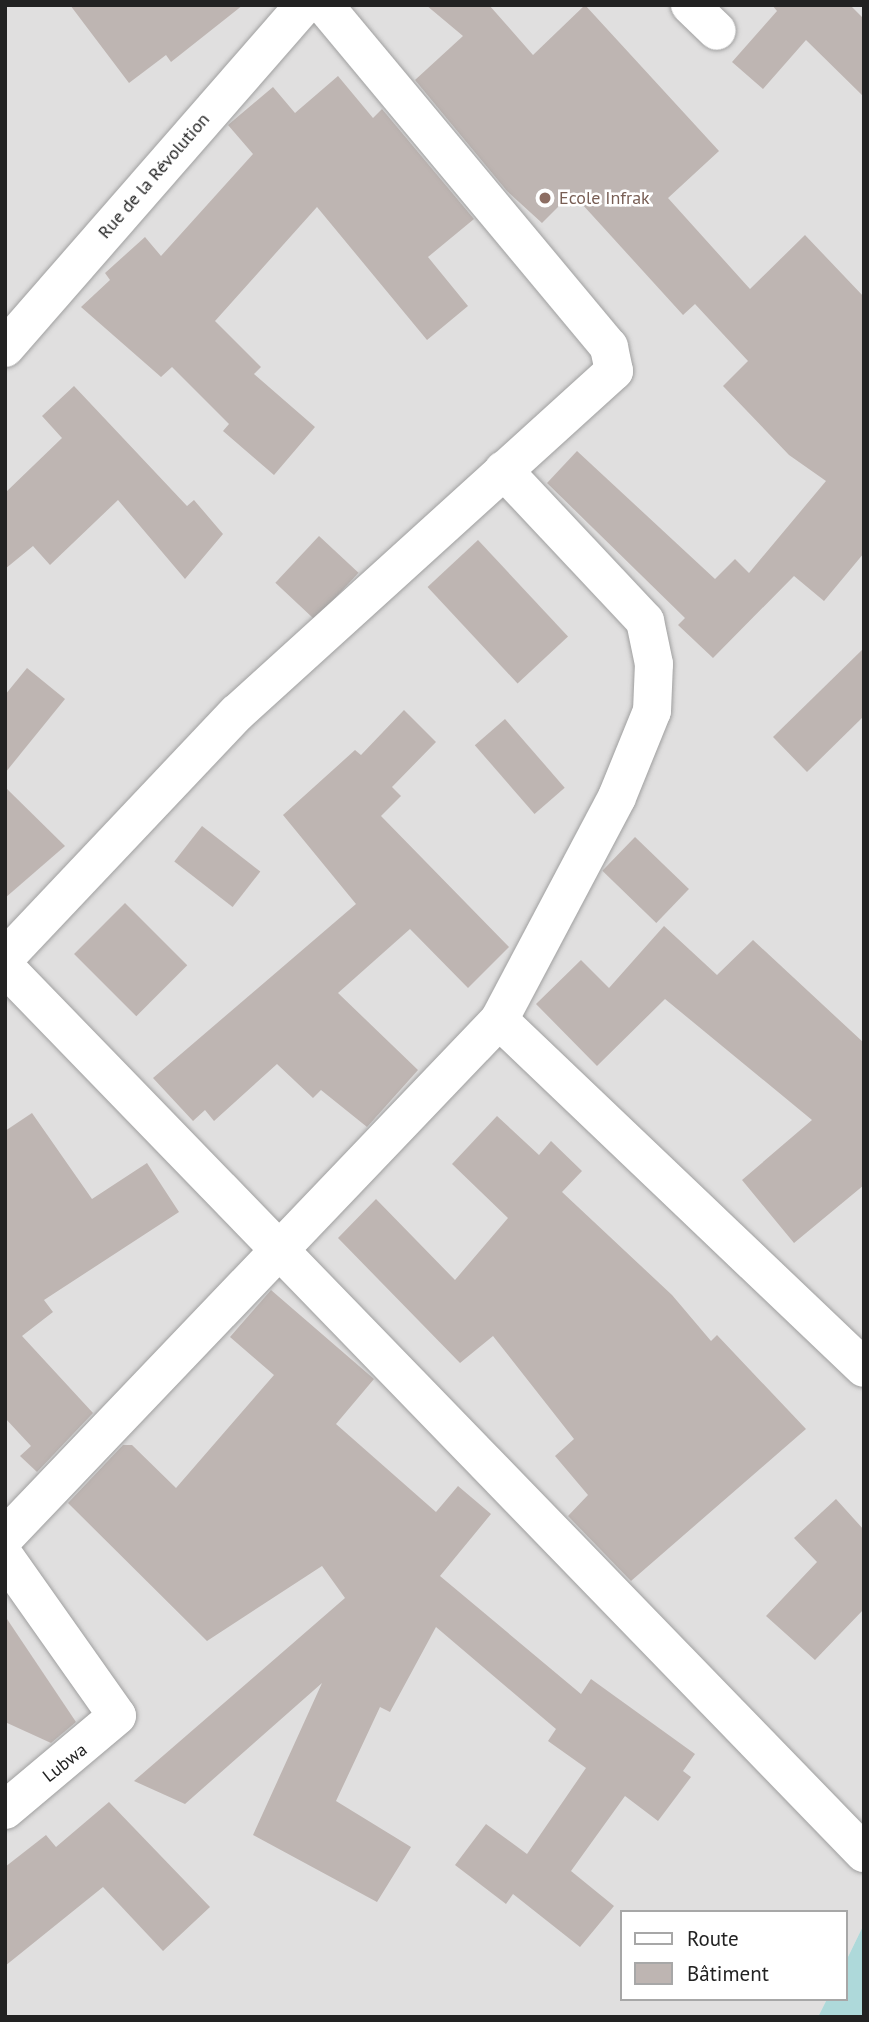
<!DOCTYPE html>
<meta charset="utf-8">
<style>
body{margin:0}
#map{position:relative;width:869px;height:2022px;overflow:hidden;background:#f1ede9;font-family:"PT Sans",sans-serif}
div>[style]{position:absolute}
.residential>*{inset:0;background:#e0dfdf}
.water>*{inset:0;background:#aed9da}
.building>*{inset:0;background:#beb5b2;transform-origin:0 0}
.roads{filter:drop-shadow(0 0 2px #9f9f9f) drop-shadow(0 0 2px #9f9f9f)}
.street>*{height:38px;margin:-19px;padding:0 19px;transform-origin:19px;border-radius:19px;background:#fff}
.dots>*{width:19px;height:19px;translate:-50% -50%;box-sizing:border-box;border:4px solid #fff;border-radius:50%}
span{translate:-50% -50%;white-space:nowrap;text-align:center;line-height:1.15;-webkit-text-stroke:5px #fff;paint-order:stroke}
.street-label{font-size:18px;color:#222}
.education-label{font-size:18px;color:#785e54}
.left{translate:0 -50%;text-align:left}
.frame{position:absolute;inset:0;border:7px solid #222;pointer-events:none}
.legend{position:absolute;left:620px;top:1910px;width:228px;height:91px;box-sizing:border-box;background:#fff;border:2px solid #a7a7a7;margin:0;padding:9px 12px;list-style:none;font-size:21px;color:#222}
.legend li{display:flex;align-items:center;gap:14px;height:35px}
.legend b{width:35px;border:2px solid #a7a7a7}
</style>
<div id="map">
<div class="residential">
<div style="clip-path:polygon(5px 5px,864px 5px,864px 1924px,846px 1961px,846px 1912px,622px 1912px,622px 1999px,827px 1999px,818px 2017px,5px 2017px)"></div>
</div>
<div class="water">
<div style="clip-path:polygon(864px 1924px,864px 2017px,818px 2017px,827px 1999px,846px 1999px,846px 1961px)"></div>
</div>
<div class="building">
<div style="clip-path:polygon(70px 5px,243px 5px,171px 62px,166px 55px,129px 83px)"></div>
<div style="clip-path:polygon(426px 5px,489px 5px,533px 55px,585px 5px,719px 151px,668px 198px,750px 289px,805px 235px,864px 297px,864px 553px,824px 601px,794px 576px,713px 658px,678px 625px,685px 618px,547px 483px,577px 451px,715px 579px,735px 559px,749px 573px,826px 481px,789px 455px,723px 386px,748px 361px,695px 304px,683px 315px,572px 193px,542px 223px,507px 191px,415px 80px,463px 36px)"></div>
<div style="clip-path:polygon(772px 5px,850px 5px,864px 19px,864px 97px,806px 40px,763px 89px,732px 62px,777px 11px)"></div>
<div style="clip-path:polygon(338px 76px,373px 118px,382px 109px,474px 219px,428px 257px,468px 306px,427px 340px,317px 207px,215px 321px,261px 367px,254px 374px,315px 427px,274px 475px,223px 431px,229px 424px,172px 367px,161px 377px,81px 307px,110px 280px,105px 273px,145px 237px,161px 256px,253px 154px,228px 125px,273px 87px,295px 113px)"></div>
<div style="clip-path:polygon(74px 386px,187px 506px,194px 500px,223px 534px,185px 579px,118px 500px,50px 565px,33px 546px,5px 569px,5px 493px,62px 438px,42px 416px)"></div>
<div style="left:319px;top:536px;width:54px;height:64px;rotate:43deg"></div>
<div style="left:478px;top:540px;width:132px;height:69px;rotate:47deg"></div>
<div style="clip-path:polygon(864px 648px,864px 716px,807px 772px,773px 737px)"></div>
<div style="clip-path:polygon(27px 668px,65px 699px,5px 773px,5px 695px)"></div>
<div style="clip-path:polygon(404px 710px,436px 742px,392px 787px,401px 796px,381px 816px,509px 947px,468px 988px,410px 929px,338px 993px,418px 1070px,367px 1127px,321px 1090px,313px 1098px,277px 1064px,214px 1121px,205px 1110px,193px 1121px,153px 1078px,356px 904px,283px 815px,355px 750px,361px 755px)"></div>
<div style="left:505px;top:719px;width:91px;height:40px;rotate:49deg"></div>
<div style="clip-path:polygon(5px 787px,65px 846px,5px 898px)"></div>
<div style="left:202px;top:826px;width:74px;height:45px;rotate:38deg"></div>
<div style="left:635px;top:837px;width:75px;height:47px;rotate:44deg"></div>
<div style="left:125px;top:903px;width:88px;height:72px;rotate:45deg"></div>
<div style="clip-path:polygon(664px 926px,717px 975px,753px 940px,864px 1043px,864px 1185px,794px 1243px,742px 1180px,812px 1120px,665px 999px,597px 1066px,536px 1004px,581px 960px,609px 988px)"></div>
<div style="clip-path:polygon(32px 1113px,92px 1199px,147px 1163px,179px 1212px,44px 1300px,53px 1312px,22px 1336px,93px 1413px,37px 1472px,20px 1456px,31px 1446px,5px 1418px,5px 1131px)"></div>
<div style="clip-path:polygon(497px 1116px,539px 1155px,551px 1141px,582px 1171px,562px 1192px,672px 1295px,711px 1341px,717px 1335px,806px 1429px,631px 1581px,568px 1516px,588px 1495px,555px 1456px,574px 1439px,493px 1336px,460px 1363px,338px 1238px,376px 1199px,455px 1280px,508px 1218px,452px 1164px)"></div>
<div style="clip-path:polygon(271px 1290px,374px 1379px,336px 1424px,436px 1512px,458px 1486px,491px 1514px,440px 1576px,581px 1694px,591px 1679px,695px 1754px,683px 1771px,691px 1777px,658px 1821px,625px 1796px,571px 1871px,614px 1906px,580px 1947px,513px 1894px,506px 1904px,455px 1865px,486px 1824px,527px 1854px,586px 1768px,548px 1741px,556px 1729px,436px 1627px,390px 1712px,380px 1707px,336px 1801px,411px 1847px,377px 1902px,253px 1835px,322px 1683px,185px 1804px,134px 1781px,345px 1598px,322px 1566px,207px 1641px,68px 1503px,123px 1445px,132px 1445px,176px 1488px,274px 1375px,230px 1337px)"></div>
<div style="clip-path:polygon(836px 1499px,864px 1530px,864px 1609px,815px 1660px,766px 1616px,817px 1562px,794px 1538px)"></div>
<div style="clip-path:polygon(5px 1616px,76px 1722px,51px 1743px,5px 1722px)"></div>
<div style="clip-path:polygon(109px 1802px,210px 1907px,163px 1951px,103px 1887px,5px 1966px,5px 1867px,46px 1835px,56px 1847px)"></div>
</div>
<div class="roads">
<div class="street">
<div style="left:690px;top:5px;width:37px;rotate:44deg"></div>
<div style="left:5px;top:348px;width:455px;rotate:-48.9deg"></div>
<div style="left:5px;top:958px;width:337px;rotate:-46.6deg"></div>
<div style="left:237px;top:713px;width:509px;rotate:-42.21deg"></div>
<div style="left:614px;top:371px;width:25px;rotate:-102deg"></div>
<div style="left:609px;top:347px;width:445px;rotate:-129.8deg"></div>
<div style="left:5px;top:967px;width:1234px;rotate:45.89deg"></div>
<div style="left:499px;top:1020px;width:504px;rotate:43.63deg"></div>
<div style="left:5px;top:1537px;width:715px;rotate:-46.3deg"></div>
<div style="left:499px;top:1020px;width:252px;rotate:-62.1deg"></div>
<div style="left:617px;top:797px;width:93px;rotate:-67.9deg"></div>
<div style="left:652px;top:711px;width:47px;rotate:-87.6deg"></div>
<div style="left:654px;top:664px;width:44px;rotate:-101.8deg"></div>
<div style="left:645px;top:621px;width:207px;rotate:-133.2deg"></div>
<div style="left:5px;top:1557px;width:194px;rotate:54.8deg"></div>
<div style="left:117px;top:1716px;width:146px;rotate:140deg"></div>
</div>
</div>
<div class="dots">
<div style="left:545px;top:198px;background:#8d6e63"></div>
</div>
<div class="street-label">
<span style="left:154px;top:176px;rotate:-49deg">Rue de la Révolution</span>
<span style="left:65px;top:1763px;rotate:-38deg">Lubwa</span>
</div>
<div class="education-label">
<span class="left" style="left:559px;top:198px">Ecole Infrak</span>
</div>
<div class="frame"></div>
<ul class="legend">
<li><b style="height:9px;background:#fff"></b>Route</li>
<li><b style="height:19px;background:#beb5b2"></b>Bâtiment</li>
</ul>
</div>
